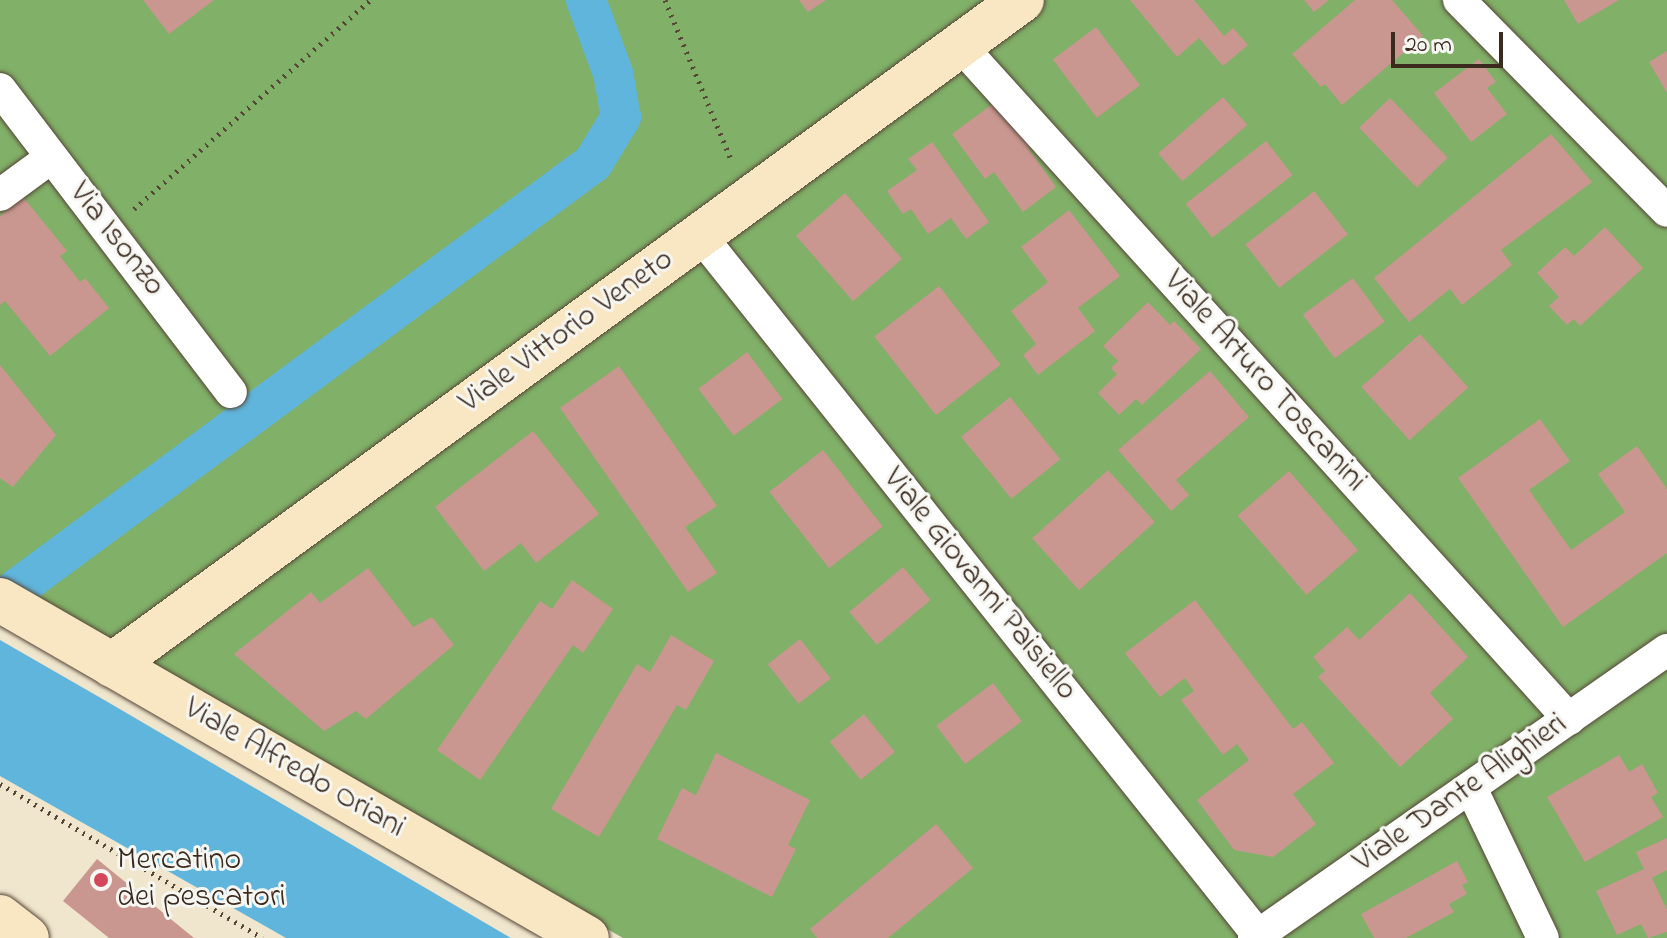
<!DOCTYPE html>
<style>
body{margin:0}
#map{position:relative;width:1667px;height:938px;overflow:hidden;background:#f0e6cd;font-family:"Indie Flower",sans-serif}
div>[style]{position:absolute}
.forest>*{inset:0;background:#81b068}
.water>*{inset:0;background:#60b5dc}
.canal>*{height:40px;margin:-20px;padding:0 20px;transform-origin:20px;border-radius:20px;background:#60b5dc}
.building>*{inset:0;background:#c99790;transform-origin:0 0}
.path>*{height:5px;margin-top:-2.5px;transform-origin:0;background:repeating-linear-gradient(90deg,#564638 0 2px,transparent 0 8px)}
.roads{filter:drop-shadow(0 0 2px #564638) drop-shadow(0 0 2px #564638)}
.street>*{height:32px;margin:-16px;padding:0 16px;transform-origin:16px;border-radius:16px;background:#fff}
.secondary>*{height:44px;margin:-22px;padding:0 22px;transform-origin:22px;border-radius:22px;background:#f9e7c3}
.dots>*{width:22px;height:22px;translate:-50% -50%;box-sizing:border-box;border:4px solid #f6f6f2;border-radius:50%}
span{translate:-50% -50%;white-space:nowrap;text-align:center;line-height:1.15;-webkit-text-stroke:6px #f6f6f2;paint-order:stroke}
.street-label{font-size:32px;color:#3b2a1e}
.poi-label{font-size:32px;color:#3b2a1e}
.left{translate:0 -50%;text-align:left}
.scale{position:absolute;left:1391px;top:32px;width:112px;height:36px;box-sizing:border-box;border:4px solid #3b2a1e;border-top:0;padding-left:10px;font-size:24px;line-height:28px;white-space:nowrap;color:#3b2a1e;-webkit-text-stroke:6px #f6f6f2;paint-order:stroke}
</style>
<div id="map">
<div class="forest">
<div style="clip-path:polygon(0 0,1667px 0,1667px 938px,623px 938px,0 582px)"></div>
</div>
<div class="water">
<div style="clip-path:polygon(0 640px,106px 701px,511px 938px,286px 938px,0 776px)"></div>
</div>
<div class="canal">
<div style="left:0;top:601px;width:737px;rotate:-36.45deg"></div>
<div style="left:593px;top:163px;width:54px;rotate:-58.7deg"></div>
<div style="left:621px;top:117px;width:45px;rotate:-100.3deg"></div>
<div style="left:613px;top:73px;width:78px;rotate:-110.3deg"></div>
</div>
<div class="building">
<div style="clip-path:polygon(143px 0,214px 0,169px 34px)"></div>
<div style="clip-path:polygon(799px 0,826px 0,808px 12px)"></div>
<div style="clip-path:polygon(1130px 0,1194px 0,1224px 36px,1233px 28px,1248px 45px,1223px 66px,1199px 38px,1177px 57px)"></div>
<div style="clip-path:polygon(1304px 0,1329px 0,1314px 12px)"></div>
<div style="clip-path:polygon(1355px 0,1392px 0,1423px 36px,1342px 105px,1325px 84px,1321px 87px,1292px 54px)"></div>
<div style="clip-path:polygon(1564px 0,1619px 0,1578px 24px)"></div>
<div style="left:1096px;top:27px;width:73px;height:54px;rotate:53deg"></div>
<div style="clip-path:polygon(1667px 51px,1667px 93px,1649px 62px)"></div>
<div style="clip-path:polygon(1479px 59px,1496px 82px,1487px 88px,1507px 114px,1471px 142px,1434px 93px)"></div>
<div style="clip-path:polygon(1002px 97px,1035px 144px,1028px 148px,1056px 187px,1023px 212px,994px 172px,985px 179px,952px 134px)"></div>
<div style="left:1223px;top:97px;width:37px;height:86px;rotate:49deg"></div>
<div style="left:1390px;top:98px;width:83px;height:43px;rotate:46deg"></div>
<div style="clip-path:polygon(1551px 134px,1592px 182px,1501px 250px,1512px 265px,1462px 305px,1450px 289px,1409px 322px,1374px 278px)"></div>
<div style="left:1266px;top:141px;width:43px;height:102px;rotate:52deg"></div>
<div style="clip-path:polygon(932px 142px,989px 222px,966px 239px,951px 218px,928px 234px,911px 209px,903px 214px,887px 191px,917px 170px,908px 159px)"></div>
<div style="left:1314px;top:191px;width:55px;height:87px;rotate:52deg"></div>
<div style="left:845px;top:193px;width:87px;height:65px;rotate:49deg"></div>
<div style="clip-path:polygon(23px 197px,67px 251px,60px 256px,80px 282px,85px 278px,109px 308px,50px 356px,5px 301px,0 305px,0 216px)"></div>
<div style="clip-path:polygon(1069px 210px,1120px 276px,1078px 308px,1095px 331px,1038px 375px,1023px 355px,1036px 344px,1011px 311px,1048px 282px,1021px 247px)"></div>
<div style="clip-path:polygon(1605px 227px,1643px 268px,1580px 326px,1574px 319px,1567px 325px,1549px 306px,1559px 297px,1537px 273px,1565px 247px,1574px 256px)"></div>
<div style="left:1353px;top:278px;width:54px;height:62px;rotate:54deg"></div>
<div style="left:939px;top:286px;width:100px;height:82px;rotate:52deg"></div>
<div style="clip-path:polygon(1148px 302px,1170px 325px,1174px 321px,1201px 349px,1142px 405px,1136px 399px,1119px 415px,1098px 393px,1117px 374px,1111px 368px,1118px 361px,1103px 346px)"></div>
<div style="left:1420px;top:334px;width:72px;height:79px;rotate:48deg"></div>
<div style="left:747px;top:352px;width:59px;height:61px;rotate:53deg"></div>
<div style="clip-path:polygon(0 365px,56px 435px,13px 487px,0 478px)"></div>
<div style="clip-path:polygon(619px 366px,717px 506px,685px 527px,717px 573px,688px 592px,560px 408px)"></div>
<div style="clip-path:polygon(1210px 371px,1249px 417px,1176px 480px,1189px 495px,1171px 511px,1118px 450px)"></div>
<div style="left:1010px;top:397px;width:80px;height:63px;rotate:51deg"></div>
<div style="clip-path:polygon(1540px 419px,1570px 461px,1529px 490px,1571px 550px,1625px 512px,1598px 474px,1637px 446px,1667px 489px,1667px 553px,1563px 627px,1458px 478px)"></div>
<div style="clip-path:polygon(533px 431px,599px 514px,536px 563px,521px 543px,484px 571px,435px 507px)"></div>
<div style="left:823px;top:450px;width:97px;height:68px;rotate:52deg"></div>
<div style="left:1108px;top:470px;width:70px;height:102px;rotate:48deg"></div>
<div style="left:1289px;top:471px;width:105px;height:68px;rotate:49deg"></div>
<div style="left:903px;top:567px;width:43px;height:70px;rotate:50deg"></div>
<div style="clip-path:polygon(368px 568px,413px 627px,432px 617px,454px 645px,366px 719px,356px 711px,324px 731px,234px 654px,311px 592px,320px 603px)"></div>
<div style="clip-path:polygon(572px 580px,613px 609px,583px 653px,573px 645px,480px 780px,437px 750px,540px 601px,552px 609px)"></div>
<div style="clip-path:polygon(1410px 593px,1468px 657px,1430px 693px,1453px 719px,1400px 767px,1318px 677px,1325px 671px,1313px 657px,1347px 627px,1359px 640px)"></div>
<div style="clip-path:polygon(1195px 600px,1293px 729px,1302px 722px,1334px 763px,1293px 794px,1316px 824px,1273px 857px,1234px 850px,1197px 800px,1249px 760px,1237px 744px,1223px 755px,1181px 700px,1194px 691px,1185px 678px,1160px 697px,1125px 653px)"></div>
<div style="clip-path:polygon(671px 635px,714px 661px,686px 710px,677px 705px,599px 837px,551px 809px,637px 664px,650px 672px)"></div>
<div style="left:800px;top:639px;width:50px;height:41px;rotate:52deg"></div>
<div style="left:993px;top:683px;width:48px;height:71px;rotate:53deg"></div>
<div style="left:864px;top:714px;width:49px;height:44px;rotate:51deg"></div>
<div style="clip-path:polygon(716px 753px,810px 800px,788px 845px,796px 849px,772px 897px,657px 839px,682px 788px,696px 795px)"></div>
<div style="clip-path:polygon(1619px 755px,1629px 772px,1642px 764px,1658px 793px,1651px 797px,1663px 817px,1585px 862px,1547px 797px)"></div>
<div style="clip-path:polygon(936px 824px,973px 868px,888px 938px,817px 938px,810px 929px)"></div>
<div style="clip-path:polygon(1667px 838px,1667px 870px,1652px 878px,1667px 910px,1667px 932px,1648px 938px,1641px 924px,1617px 935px,1596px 891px,1644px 869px,1636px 852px)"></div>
<div style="clip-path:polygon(97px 859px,194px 938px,109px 938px,63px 901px)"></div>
<div style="clip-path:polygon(1457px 861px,1468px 882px,1462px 885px,1467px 894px,1449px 904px,1454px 912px,1406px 938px,1374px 938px,1361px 914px)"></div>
</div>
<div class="path">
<div style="left:665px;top:0;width:175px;rotate:67.5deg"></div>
<div style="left:134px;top:209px;width:315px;rotate:-41.5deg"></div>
<div style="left:0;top:784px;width:304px;rotate:30.4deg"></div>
</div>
<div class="roads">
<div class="street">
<div style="left:1459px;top:0;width:296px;rotate:45.4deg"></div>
<div style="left:959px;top:44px;width:910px;rotate:47.9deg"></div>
<div style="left:0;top:89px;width:381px;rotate:52.7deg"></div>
<div style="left:0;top:195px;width:64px;rotate:-36.2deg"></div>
<div style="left:700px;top:235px;width:895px;rotate:51.44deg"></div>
<div style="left:1471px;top:788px;width:166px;rotate:64.4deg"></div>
<div style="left:1254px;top:938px;width:504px;rotate:-34.89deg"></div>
</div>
<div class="secondary">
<div style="left:0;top:600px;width:677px;rotate:29.93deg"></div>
<div style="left:112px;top:665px;width:1127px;rotate:-36.16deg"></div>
<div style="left:0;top:917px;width:34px;rotate:38deg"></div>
</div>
</div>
<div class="dots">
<div style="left:101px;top:880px;background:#d1495b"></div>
</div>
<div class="street-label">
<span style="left:116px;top:240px;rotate:52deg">Via Isonzo</span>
<span style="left:567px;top:332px;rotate:-36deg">Viale Vittorio Veneto</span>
<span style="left:1264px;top:382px;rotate:48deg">Viale Arturo Toscanini</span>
<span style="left:979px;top:585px;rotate:51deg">Viale Giovanni Paisiello</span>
<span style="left:294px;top:769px;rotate:30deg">Viale Alfredo Oriani</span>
<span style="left:1461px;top:794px;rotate:-35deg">Viale Dante Alighieri</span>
</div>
<div class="poi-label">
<span class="left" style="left:117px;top:880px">Mercatino<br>dei pescatori</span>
</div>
<div class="scale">20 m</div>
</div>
